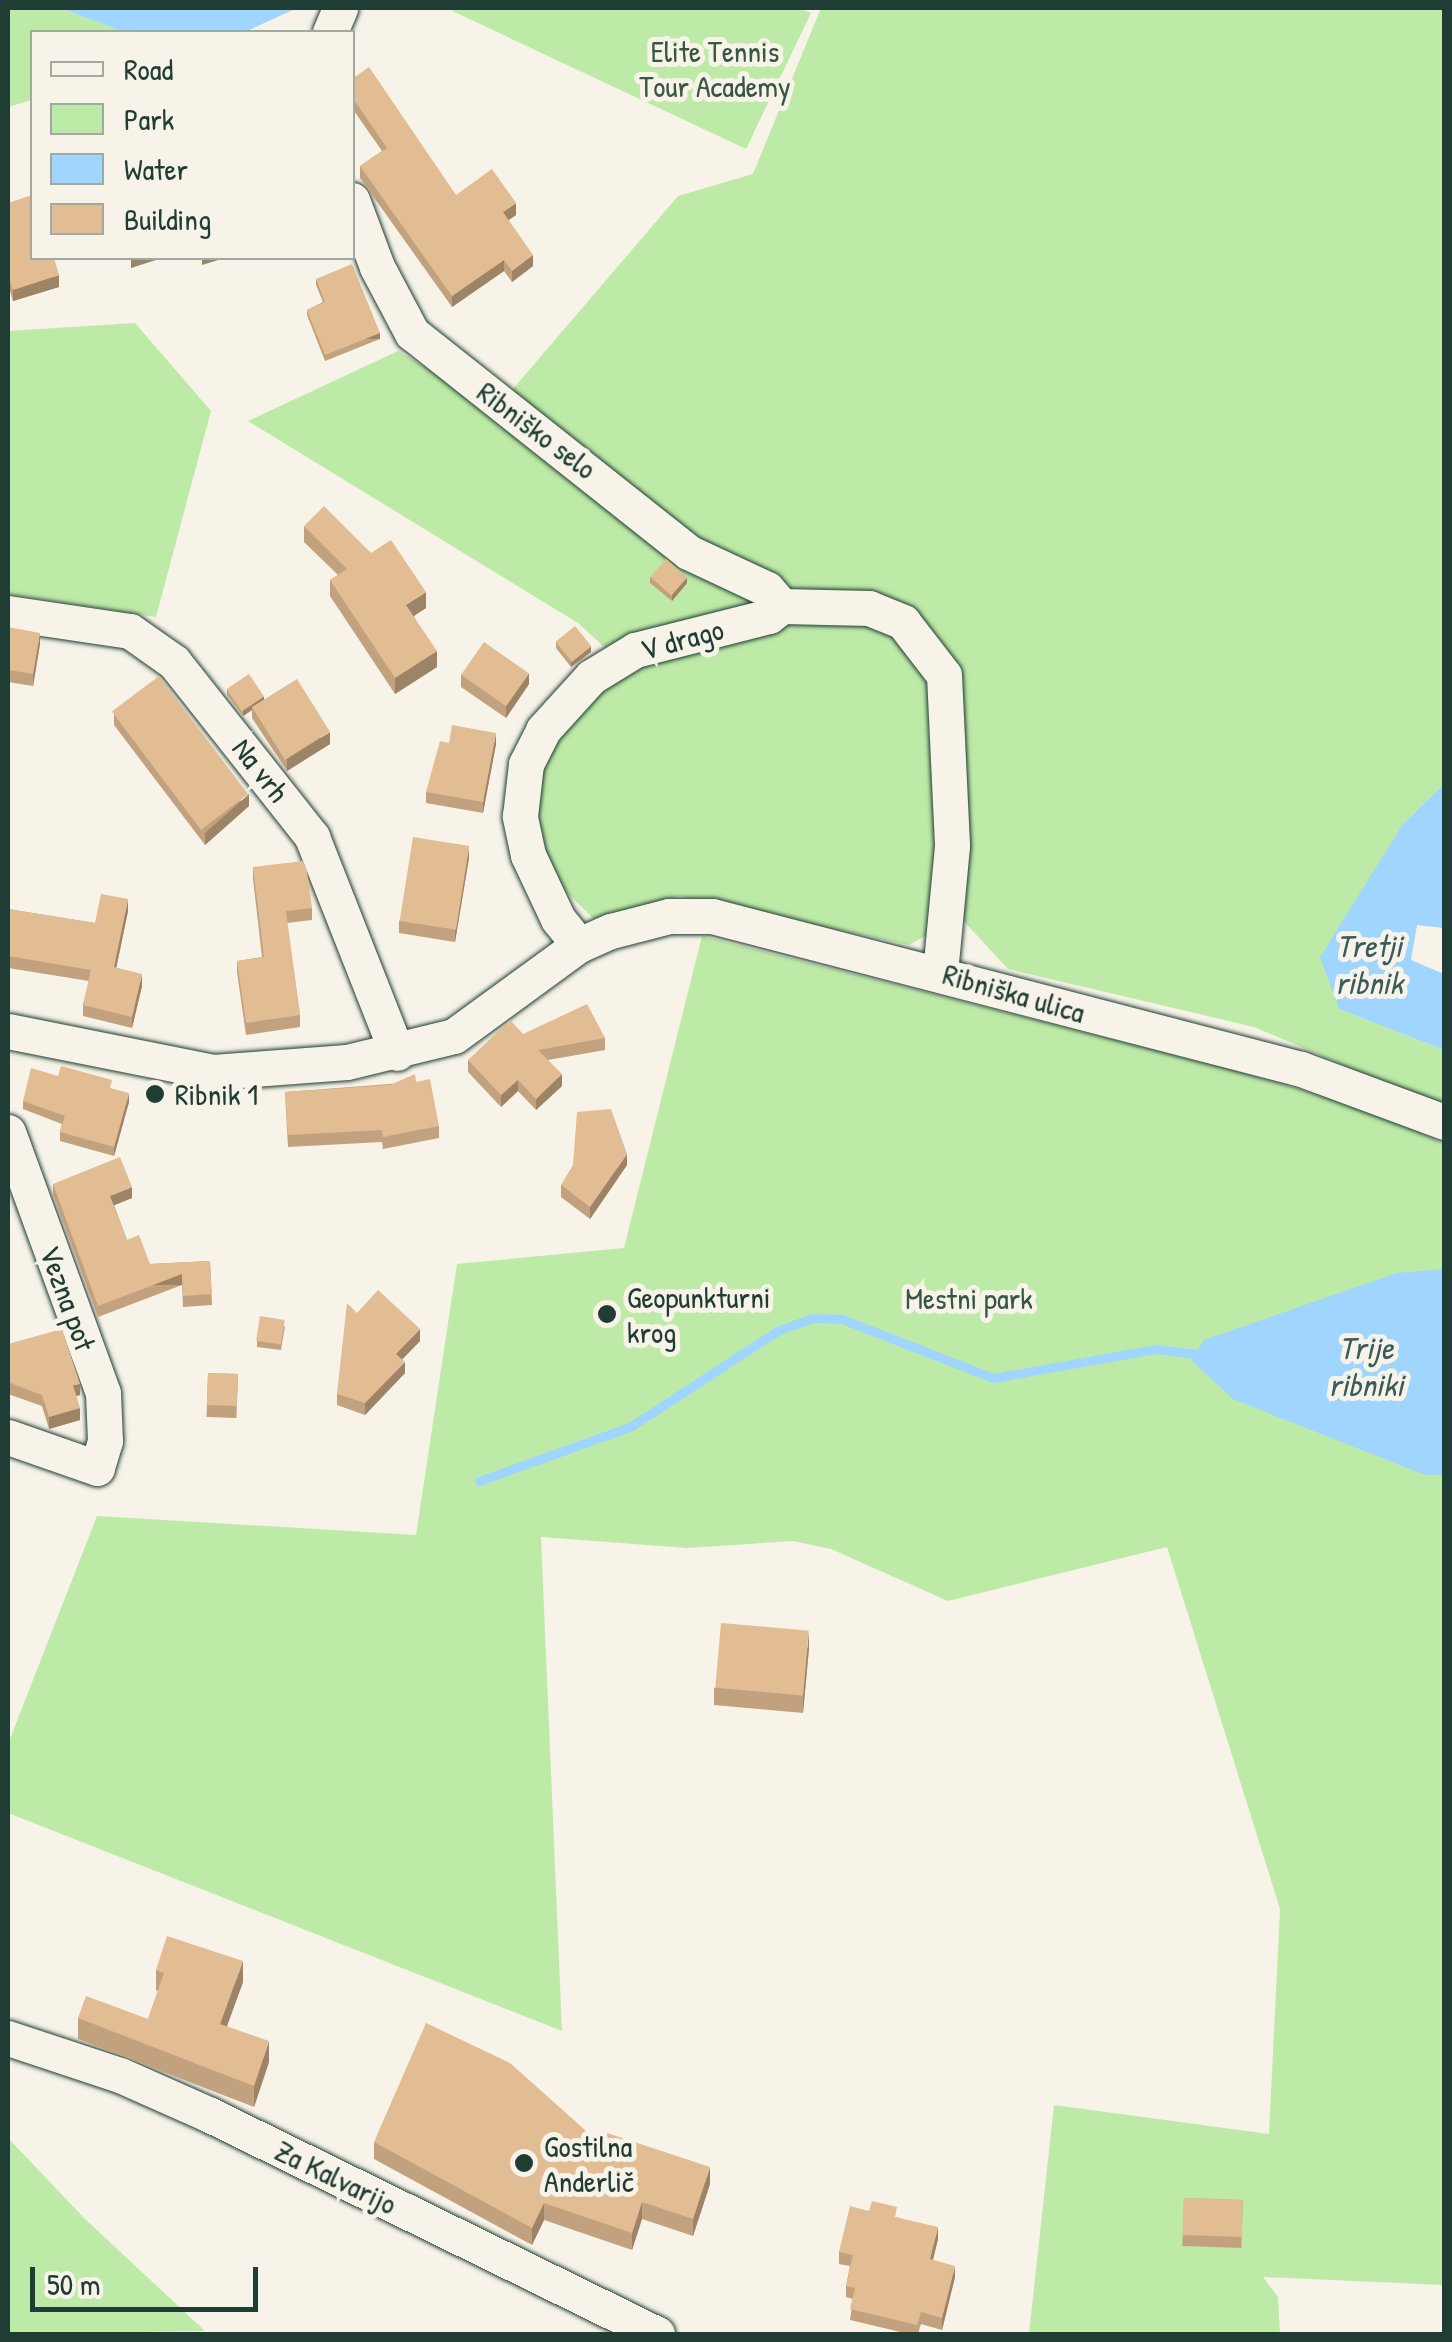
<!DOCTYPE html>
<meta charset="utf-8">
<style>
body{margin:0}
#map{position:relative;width:1452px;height:2342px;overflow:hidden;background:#f7f3e8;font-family:"Patrick Hand",sans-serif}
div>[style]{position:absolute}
.green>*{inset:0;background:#beeaa7}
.water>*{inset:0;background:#9fd5fe}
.stream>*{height:9px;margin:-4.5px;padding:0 4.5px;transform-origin:4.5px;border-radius:4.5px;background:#9fd5fe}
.roads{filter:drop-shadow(0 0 2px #1f3d34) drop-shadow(0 0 2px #1f3d34)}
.minor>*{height:35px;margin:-17.5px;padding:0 17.5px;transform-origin:17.5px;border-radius:17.5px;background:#f7f3e8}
.wall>*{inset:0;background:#c2a27e;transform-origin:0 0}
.shaded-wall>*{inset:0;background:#9e8467;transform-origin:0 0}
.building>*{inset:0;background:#e2bc93;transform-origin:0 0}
.dots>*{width:28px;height:28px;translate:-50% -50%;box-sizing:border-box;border:5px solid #f7f3e8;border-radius:50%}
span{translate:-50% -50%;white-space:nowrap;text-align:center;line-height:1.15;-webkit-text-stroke:10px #f7f3e8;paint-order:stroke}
.park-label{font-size:30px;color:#375745}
.street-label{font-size:30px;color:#1f3d34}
.poi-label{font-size:30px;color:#1f3d34}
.left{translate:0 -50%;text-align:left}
.water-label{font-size:32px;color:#395b5c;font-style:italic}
.frame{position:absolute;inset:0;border:10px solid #1f3d34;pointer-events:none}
.legend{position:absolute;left:30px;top:30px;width:325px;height:230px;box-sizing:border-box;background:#f7f3e8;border:2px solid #a1aaa0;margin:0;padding:12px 18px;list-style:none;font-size:30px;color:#1f3d34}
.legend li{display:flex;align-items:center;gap:20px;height:50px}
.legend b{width:50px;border:2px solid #a1aaa0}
.scale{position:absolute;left:30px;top:2267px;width:228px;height:45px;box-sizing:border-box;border:5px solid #1f3d34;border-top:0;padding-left:12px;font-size:30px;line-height:35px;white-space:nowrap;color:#1f3d34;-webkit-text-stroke:8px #f7f3e8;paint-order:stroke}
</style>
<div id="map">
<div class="green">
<div style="clip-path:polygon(8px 8px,60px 8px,124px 32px,32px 32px,32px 100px,8px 107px)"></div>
<div style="clip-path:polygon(446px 8px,799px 8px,811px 13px,746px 149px)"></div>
<div style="clip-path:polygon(821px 8px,1444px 8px,1444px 784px,1403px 824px,1339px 1009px,1444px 1050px,1444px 1108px,1254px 1027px,1008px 969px,960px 917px,909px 945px,680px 896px,594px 919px,557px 883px,535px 825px,532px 786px,555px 734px,624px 665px,578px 623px,248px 421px,398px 351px,495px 410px,678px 196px,753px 174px)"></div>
<div style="clip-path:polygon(135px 323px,211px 411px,156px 617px,8px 594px,8px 331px)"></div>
<div style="clip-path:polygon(702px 936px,1238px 1071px,1379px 1113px,1444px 1144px,1444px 2285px,1263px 2277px,1278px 2297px,1280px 2334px,1029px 2334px,1054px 2105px,1269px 2134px,1280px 1909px,1167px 1547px,948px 1601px,831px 1549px,793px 1541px,687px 1548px,541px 1537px,562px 2031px,8px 1813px,8px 1744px,97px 1516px,416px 1535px,457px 1264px,624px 1248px)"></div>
<div style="clip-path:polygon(8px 2138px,85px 2219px,205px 2331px,8px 2334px)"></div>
</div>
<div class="water">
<div style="clip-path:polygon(60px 8px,297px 8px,245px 32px,124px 32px)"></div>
<div style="clip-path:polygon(1444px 784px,1444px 928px,1417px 925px,1411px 960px,1444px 974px,1444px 1050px,1339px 1009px,1320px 957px,1403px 824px)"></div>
<div style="clip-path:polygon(1444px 1269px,1444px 1475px,1425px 1475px,1233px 1399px,1191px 1360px,1204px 1340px,1397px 1273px)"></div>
</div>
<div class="stream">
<div style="left:479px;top:1481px;width:160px;rotate:-19.7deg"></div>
<div style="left:630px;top:1427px;width:176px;rotate:-33.1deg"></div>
<div style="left:777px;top:1331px;width:38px;rotate:-20deg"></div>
<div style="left:813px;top:1318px;width:29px;rotate:2deg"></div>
<div style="left:842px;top:1319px;width:162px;rotate:21.3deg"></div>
<div style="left:993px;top:1378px;width:166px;rotate:-10.1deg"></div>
<div style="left:1156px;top:1349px;width:39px;rotate:7deg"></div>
</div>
<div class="roads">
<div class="minor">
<div style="left:330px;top:32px;width:26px;rotate:-67deg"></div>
<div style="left:352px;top:200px;width:72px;rotate:69.5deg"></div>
<div style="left:377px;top:267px;width:75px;rotate:62.1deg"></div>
<div style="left:412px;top:333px;width:352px;rotate:38.4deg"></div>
<div style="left:688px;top:552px;width:87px;rotate:25.1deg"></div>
<div style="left:767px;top:589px;width:23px;rotate:49deg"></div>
<div style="left:782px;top:606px;width:87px;rotate:1.3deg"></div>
<div style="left:869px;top:608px;width:37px;rotate:22deg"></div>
<div style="left:903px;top:622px;width:67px;rotate:52.3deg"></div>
<div style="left:944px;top:675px;width:171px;rotate:87.3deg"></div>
<div style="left:952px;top:846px;width:127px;rotate:95.4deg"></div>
<div style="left:8px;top:613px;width:123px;rotate:8.4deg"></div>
<div style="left:130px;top:631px;width:54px;rotate:35.2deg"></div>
<div style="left:174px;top:662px;width:223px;rotate:51.7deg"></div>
<div style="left:312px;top:837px;width:232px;rotate:68.5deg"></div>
<div style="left:579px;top:945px;width:33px;rotate:-129deg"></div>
<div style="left:558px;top:919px;width:71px;rotate:-115.1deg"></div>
<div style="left:528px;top:855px;width:40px;rotate:-102deg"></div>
<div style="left:520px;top:816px;width:52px;rotate:-83.4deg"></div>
<div style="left:526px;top:764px;width:38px;rotate:-63deg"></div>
<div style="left:543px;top:730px;width:72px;rotate:-47.8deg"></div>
<div style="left:591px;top:677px;width:52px;rotate:-31.5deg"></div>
<div style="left:635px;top:650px;width:138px;rotate:-14.2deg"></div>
<div style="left:769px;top:616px;width:16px;rotate:-38deg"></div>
<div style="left:8px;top:1031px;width:209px;rotate:11.3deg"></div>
<div style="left:213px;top:1072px;width:134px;rotate:-4.3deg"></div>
<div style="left:347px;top:1062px;width:110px;rotate:-13.7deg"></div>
<div style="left:454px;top:1036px;width:155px;rotate:-36.1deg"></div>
<div style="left:579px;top:945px;width:35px;rotate:-24deg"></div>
<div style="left:611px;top:931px;width:60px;rotate:-14.5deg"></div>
<div style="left:669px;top:916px;width:43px"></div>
<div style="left:712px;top:916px;width:609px;rotate:14.56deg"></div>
<div style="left:1301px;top:1069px;width:153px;rotate:20.3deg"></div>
<div style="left:8px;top:1132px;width:278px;rotate:70deg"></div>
<div style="left:103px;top:1393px;width:48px;rotate:87.6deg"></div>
<div style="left:105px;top:1441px;width:28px;rotate:107deg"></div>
<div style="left:97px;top:1468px;width:94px;rotate:-160.8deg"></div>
<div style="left:8px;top:2038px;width:118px;rotate:18.3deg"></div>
<div style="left:120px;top:2075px;width:98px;rotate:24deg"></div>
<div style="left:210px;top:2115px;width:498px;rotate:26.1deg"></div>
</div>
</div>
<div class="wall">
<div style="clip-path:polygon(352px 79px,456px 195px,516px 215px,508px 220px,533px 266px,512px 282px,504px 271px,452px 307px,360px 178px,360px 166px,382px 151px,352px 108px)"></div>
<div style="clip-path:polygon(8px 203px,59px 287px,13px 301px,8px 285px)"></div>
<div style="clip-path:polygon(316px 279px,380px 339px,325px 361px,307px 315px,307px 310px,323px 302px,316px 285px)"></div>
<div style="clip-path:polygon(304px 526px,426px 608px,414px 616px,437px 667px,395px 694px,330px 596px,330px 580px,338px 575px,304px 542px)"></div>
<div style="clip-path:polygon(650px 577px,687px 583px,672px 601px,650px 583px)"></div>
<div style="clip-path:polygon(8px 627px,40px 644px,33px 686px,8px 682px)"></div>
<div style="clip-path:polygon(556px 642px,591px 652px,571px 667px,556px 648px)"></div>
<div style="clip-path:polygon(461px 675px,529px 684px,506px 718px,461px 687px)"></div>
<div style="clip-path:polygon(227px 689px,264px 699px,330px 744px,287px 771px,252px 718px,252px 710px,243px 716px,227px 695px)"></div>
<div style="clip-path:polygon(114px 714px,249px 806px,205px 845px,114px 725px)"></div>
<div style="clip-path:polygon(449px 743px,496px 744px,483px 813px,426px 803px,426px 792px)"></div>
<div style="clip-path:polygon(469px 858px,455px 942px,399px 933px,399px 921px)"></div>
<div style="clip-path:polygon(253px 867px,312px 908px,312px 920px,287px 923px,300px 1015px,300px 1027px,246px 1035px,237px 972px,237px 961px,262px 957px,253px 879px)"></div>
<div style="clip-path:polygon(8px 909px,95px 923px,128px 911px,116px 968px,142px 986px,132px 1028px,83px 1016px,83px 1005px,89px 981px,8px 968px)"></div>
<div style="clip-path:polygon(523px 1034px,605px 1038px,605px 1050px,548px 1060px,562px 1086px,536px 1110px,518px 1091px,501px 1107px,468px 1072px,468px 1060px)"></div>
<div style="clip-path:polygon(58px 1076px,112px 1089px,129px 1102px,114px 1156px,60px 1141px,60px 1132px,62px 1124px,23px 1109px,23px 1101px)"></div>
<div style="clip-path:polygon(416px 1082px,439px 1126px,439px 1138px,383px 1149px,382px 1142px,288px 1147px,285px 1092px)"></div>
<div style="clip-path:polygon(627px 1165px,590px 1219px,561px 1197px,561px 1185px)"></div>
<div style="clip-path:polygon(53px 1184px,132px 1198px,114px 1205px,127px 1240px,150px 1264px,210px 1261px,212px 1305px,183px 1307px,182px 1285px,98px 1317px,53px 1195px)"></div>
<div style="clip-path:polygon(357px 1313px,420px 1341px,402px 1359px,405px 1373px,365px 1415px,337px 1405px,337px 1394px)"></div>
<div style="clip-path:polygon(285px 1326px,281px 1350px,257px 1347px,257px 1341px)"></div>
<div style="clip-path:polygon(8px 1344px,80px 1395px,76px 1396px,80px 1420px,49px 1429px,42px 1406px,8px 1394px)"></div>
<div style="left:208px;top:1373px;width:30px;height:44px;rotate:2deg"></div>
<div style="clip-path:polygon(809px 1648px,803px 1713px,714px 1705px,714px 1688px)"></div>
<div style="clip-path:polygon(156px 1970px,243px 1982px,227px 2026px,269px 2062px,254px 2107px,78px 2039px,78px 2018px,148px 2019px,158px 1991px,156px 1990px)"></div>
<div style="clip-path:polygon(374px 2142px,603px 2146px,710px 2184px,693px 2236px,642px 2219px,632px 2250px,544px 2220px,532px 2245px,374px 2159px)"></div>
<div style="left:1184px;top:2198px;width:59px;height:48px;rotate:2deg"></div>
<div style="clip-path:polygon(897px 2217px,938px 2239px,933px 2260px,955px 2277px,942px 2330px,921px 2324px,918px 2334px,909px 2334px,850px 2320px,853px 2299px,846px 2297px,846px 2286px,850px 2266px,839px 2264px,839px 2252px)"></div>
</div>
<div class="shaded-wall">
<div style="clip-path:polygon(516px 203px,516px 215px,503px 224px,503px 212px)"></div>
<div style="clip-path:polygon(533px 255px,533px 266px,512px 282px,512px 271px)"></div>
<div style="clip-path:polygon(131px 258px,156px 258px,156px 260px,131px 268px)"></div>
<div style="clip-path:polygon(207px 258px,225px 258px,202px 265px,202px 259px)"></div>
<div style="clip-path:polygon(504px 260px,504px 271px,452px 307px,452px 296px)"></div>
<div style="clip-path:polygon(59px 275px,59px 287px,13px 301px,13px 290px)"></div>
<div style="left:380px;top:333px;width:6px;height:59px;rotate:90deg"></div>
<div style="clip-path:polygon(687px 577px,687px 583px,672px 601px,672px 595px)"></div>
<div style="clip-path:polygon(426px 592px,426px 608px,406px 621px,406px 605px)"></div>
<div style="clip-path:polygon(40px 633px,40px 644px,33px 686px,33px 674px)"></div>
<div style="clip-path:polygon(591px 646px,591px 652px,571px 667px,571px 661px)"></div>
<div style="clip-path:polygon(437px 651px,437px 667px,395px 694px,395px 678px)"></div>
<div style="clip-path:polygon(529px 673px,529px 684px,506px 718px,506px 706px)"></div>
<div style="clip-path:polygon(264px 696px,264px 702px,252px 707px,252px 710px,243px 716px,243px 710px)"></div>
<div style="clip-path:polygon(330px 732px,330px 744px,287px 771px,287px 759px)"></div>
<div style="clip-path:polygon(496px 733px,496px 744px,483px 813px,483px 802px)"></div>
<div style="clip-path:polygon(249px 794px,249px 806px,205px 845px,205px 833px)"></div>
<div style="clip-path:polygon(469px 846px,469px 858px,455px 942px,455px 930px)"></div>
<div style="clip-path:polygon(128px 899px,128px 911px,114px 979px,114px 967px)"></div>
<div style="clip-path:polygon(142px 974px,142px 986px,132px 1028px,132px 1017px)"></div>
<div style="clip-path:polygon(562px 1074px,562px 1086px,536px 1110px,536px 1099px)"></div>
<div style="clip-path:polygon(518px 1080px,518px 1091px,501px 1107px,501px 1095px)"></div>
<div style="clip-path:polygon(129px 1093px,129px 1102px,114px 1156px,114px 1147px)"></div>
<div style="clip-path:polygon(627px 1154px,627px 1165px,590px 1219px,590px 1207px)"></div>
<div style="clip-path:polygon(132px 1187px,132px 1198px,110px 1207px,110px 1196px)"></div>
<div style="left:182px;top:1274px;width:11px;height:90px;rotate:90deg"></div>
<div style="clip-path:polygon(420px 1329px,420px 1341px,396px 1366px,396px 1354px)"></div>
<div style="clip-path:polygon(405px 1362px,405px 1373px,365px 1415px,365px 1403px)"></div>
<div style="clip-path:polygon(80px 1384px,80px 1395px,73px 1397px,73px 1385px)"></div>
<div style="clip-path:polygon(80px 1408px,80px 1420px,49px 1429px,49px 1417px)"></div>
<div style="clip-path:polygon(809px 1631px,809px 1648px,803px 1713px,803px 1696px)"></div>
<div style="clip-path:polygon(243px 1961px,243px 1982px,220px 2045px,220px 2024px)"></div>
<div style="clip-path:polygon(269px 2041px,269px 2062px,254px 2107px,254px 2086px)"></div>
<div style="clip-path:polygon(710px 2167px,710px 2184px,693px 2236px,693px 2219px)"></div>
<div style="clip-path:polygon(642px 2202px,642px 2219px,632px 2250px,632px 2233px)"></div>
<div style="clip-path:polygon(544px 2203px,544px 2220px,532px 2245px,532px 2228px)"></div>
<div style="clip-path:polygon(938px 2227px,938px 2239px,930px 2271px,930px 2259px)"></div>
<div style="clip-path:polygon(955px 2266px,955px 2277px,942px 2330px,942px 2318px)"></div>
</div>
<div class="building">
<div style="clip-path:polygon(369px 67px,456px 195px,492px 169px,516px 203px,503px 212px,533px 255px,512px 271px,504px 260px,452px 296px,360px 166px,387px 148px,352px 97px,352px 79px)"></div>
<div style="clip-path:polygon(32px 195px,32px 258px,54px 258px,59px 275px,13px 290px,8px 273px,8px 203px)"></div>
<div style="clip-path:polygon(352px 264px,380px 333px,325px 355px,307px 310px,325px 302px,316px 279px)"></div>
<div style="clip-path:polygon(324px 506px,371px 553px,391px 540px,426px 592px,406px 605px,437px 651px,395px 678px,330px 580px,347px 569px,304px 526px)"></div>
<div style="left:666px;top:559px;width:28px;height:24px;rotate:41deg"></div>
<div style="left:575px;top:626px;width:26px;height:25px;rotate:51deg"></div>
<div style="clip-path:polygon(8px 627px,40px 633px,33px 674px,8px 670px)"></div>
<div style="left:484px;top:642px;width:55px;height:40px;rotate:35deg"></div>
<div style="left:249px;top:674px;width:27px;height:27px;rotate:56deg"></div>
<div style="left:159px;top:676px;width:148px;height:59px;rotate:53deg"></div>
<div style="left:297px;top:679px;width:62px;height:53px;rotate:58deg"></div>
<div style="clip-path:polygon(452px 725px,496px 733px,483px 802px,426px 792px,440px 741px,449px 743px)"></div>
<div style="left:413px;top:837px;width:57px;height:85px;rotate:9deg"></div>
<div style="clip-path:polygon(303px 861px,307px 871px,312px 908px,286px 911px,300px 1015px,246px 1023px,237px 961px,264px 957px,253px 867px)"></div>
<div style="clip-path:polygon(101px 894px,128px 899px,114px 967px,142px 974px,132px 1017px,83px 1005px,91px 970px,8px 956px,8px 909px,95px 923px)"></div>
<div style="clip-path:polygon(587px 1004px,605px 1038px,538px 1050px,562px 1074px,536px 1099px,518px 1080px,501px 1095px,468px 1060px,510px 1020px,523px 1034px)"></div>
<div style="clip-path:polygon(61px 1066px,112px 1080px,110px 1088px,129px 1093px,114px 1147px,60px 1132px,65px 1116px,23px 1101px,31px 1068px,58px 1076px)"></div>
<div style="clip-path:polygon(415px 1074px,416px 1082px,430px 1079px,439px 1126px,383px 1137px,382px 1130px,288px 1135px,285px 1092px,390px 1085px)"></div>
<div style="clip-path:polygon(611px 1109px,627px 1154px,590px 1207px,561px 1185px,573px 1165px,577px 1112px)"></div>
<div style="clip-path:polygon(120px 1157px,132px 1187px,110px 1196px,127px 1240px,139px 1235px,150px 1264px,210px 1261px,212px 1294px,183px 1296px,182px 1274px,98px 1306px,53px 1184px)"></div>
<div style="clip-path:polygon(378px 1290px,420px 1329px,396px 1354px,405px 1362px,365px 1403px,337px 1394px,347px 1303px,357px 1313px)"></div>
<div style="left:260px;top:1316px;width:25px;height:25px;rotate:9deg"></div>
<div style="clip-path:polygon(62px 1329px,80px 1384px,73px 1385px,80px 1408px,49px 1417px,42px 1395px,8px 1382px,8px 1344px)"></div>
<div style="left:208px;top:1373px;width:30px;height:32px;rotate:2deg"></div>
<div style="left:721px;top:1623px;width:88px;height:65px;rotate:5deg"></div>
<div style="clip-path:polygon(167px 1936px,243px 1961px,220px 2024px,269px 2041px,254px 2086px,78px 2018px,86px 1996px,148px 2019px,164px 1973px,156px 1970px)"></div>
<div style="clip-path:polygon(426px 2023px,510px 2063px,603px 2146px,607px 2133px,710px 2167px,693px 2219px,642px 2202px,632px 2233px,544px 2203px,532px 2228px,374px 2142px)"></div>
<div style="left:1184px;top:2198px;width:59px;height:37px;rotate:2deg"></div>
<div style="clip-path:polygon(872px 2201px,897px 2207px,895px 2217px,938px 2227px,930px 2259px,955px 2266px,942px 2318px,921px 2312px,917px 2325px,850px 2309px,855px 2288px,846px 2286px,853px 2255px,839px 2252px,850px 2206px,869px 2211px)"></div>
</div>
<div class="dots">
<div style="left:155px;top:1094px;background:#1f3d34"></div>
<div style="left:607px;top:1314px;background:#1f3d34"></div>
<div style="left:524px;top:2163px;background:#1f3d34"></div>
</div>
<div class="park-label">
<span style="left:715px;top:68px">Elite Tennis<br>Tour Academy</span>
<span style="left:969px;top:1298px">Mestni park</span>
</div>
<div class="street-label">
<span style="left:537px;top:430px;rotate:37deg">Ribniško selo</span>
<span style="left:682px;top:639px;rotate:-15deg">V drago</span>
<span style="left:261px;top:770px;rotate:52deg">Na vrh</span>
<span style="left:1014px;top:993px;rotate:16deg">Ribniška ulica</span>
<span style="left:68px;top:1298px;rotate:70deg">Vezna pot</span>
<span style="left:336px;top:2177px;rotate:26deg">Za Kalvarijo</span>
</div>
<div class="poi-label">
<span class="left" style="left:175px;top:1094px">Ribnik 1</span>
<span class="left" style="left:627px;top:1314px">Geopunkturni<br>krog</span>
<span class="left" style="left:544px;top:2163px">Gostilna<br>Anderlič</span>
</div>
<div class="water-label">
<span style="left:1369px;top:965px">Tretji<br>ribnik</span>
<span style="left:1366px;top:1367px">Trije<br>ribniki</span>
</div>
<div class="frame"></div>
<ul class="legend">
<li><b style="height:12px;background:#f7f3e8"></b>Road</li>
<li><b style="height:28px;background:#beeaa7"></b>Park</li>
<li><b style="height:28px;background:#9fd5fe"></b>Water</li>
<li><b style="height:28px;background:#e2bc93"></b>Building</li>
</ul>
<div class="scale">50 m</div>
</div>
